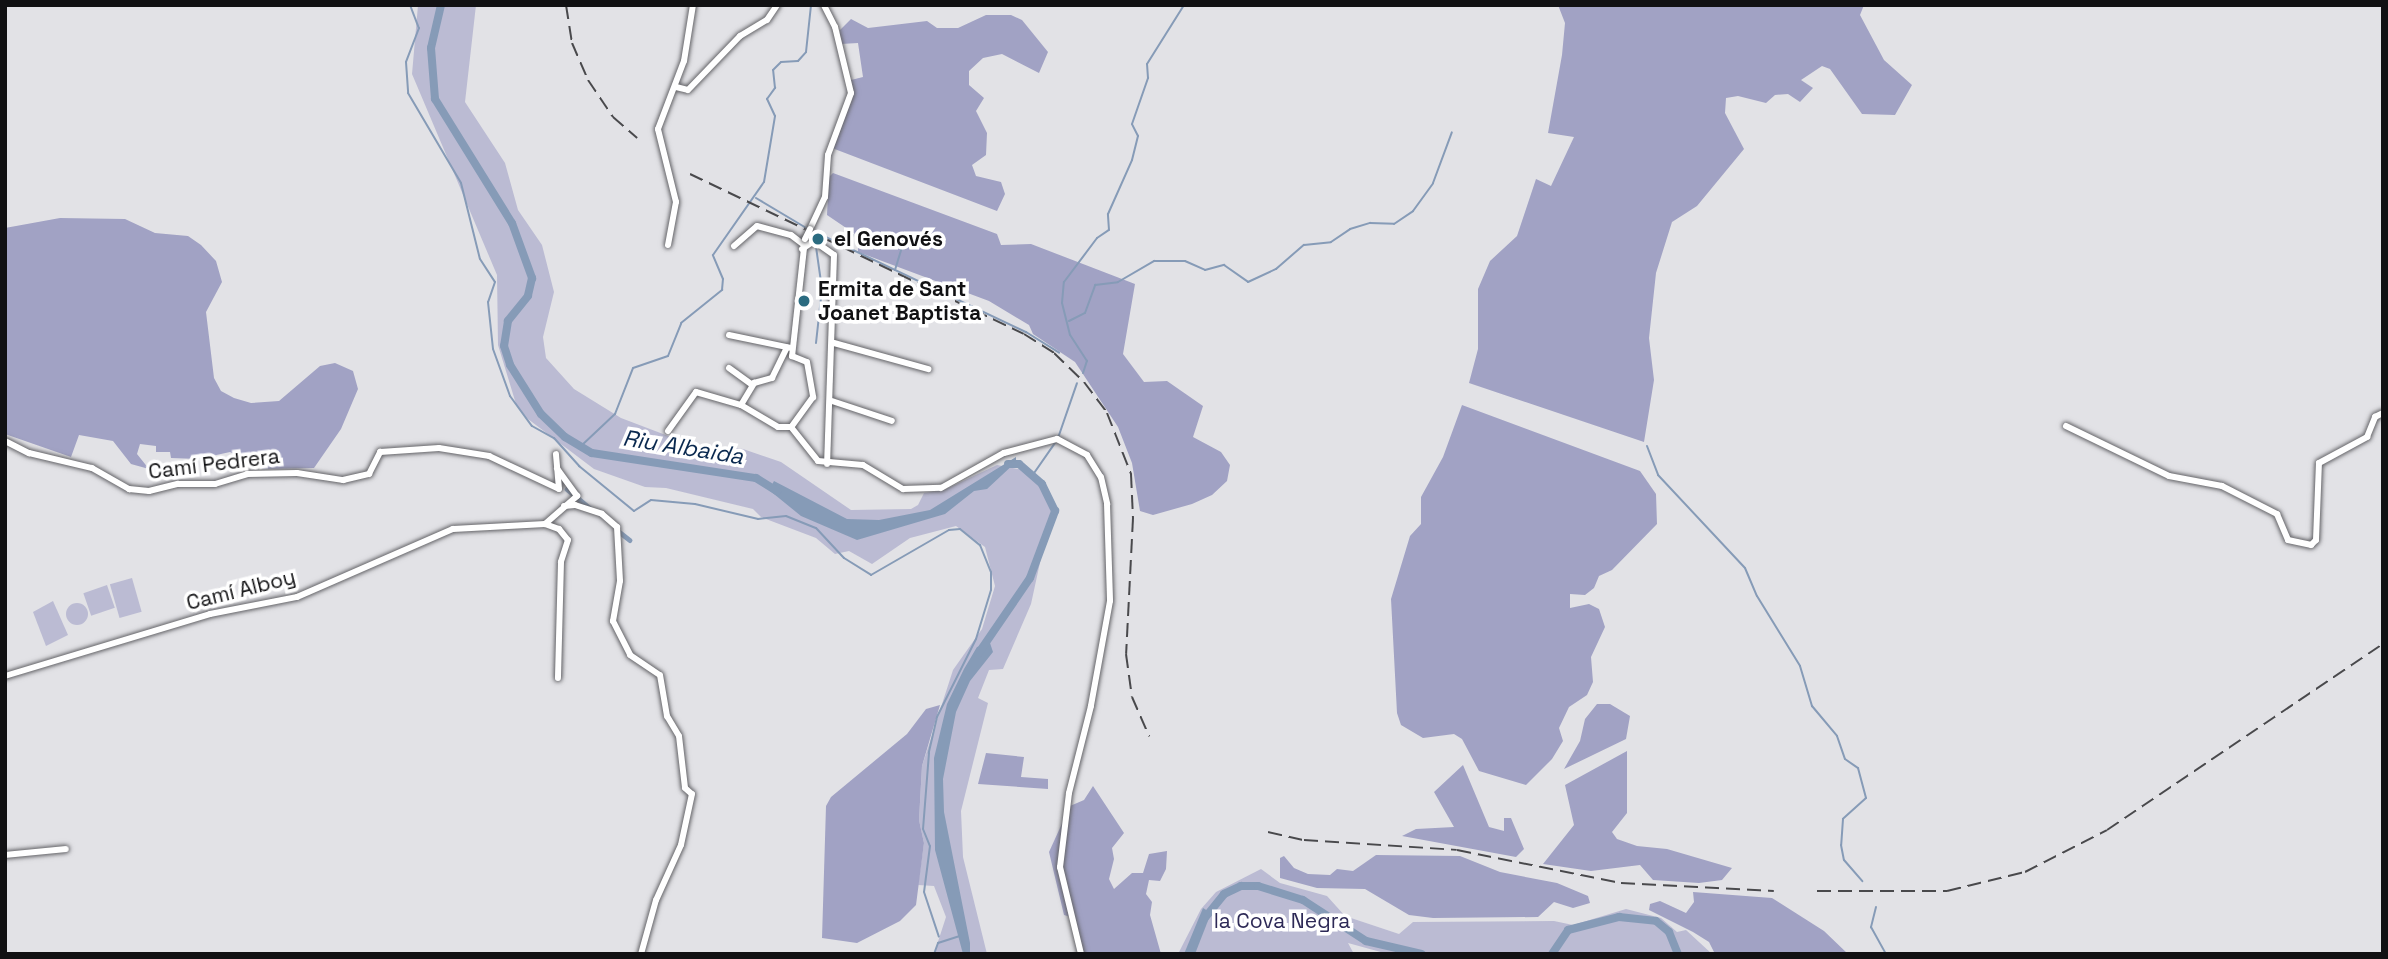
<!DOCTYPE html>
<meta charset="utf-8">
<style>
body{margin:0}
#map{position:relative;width:2388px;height:959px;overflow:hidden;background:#e2e2e6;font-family:"Space Grotesk",sans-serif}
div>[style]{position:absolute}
.green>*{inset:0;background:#bbbbd3;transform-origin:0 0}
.round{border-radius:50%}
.forest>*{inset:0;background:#a1a2c4}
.water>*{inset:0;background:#869bb7}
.stream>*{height:2px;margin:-1px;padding:0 1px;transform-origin:1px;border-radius:1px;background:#869bb7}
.canal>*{height:4.5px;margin:-2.25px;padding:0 2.25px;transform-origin:2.25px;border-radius:2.25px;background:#869bb7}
.river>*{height:8px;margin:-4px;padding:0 4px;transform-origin:4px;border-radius:4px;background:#869bb7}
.roads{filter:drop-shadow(0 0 2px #646468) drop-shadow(0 0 2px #646468)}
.minor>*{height:6px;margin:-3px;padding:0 3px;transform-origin:3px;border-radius:3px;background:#fff}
.rail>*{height:2px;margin-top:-1px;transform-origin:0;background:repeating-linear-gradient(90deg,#49494c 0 14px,transparent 0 21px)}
.bridges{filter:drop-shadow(0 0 2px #646468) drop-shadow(0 0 2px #646468)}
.minor-bridge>*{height:6px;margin:-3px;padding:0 3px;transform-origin:3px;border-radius:3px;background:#fff}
.dots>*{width:19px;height:19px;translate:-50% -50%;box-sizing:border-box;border:4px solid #fff;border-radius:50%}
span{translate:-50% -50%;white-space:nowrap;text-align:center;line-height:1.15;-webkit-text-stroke:7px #fff;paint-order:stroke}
.poi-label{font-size:21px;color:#111113;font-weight:700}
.left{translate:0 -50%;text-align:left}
.street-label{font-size:21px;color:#111113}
.park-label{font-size:21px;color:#2d2956}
.water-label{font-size:23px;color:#0a294f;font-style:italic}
.frame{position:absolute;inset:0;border:7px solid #111113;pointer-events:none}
</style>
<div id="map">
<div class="green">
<div style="clip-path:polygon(418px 5px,476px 5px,465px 102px,505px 163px,518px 210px,542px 245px,554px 292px,543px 337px,546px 358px,574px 389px,621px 418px,713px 453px,724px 447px,743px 449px,781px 462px,851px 510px,911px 509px,918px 505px,924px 493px,944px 490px,997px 465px,1024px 470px,1047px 492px,1051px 512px,1031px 604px,1003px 669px,989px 670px,978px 698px,988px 703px,961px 811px,963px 857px,987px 954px,934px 954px,946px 917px,934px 886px,918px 885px,924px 843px,919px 820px,922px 766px,953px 670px,982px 629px,995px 586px,985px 547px,956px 526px,910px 538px,872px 564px,849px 551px,835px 554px,816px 538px,761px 517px,753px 509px,666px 488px,645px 487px,594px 469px,528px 419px,516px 404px,498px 345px,497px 275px,412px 74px)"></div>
<div style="left:132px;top:578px;width:35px;height:23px;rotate:74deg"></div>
<div style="left:107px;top:585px;width:24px;height:25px;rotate:71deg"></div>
<div style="clip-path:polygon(53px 601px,68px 635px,46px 646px,33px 612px)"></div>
<div class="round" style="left:66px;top:603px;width:22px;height:22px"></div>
<div style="clip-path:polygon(1261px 869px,1280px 883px,1327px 896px,1345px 916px,1399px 934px,1413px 922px,1554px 921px,1573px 925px,1626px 909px,1661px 918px,1677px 932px,1686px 930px,1712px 954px,1388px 954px,1348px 943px,1354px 954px,1178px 954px,1201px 909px,1216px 892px)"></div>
</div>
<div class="forest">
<div style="clip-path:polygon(1558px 5px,1864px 5px,1860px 15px,1884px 60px,1912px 85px,1895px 115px,1862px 114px,1830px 69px,1822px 66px,1801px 80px,1813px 88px,1800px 102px,1788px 94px,1775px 95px,1766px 103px,1738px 96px,1726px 98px,1725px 113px,1744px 149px,1697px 206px,1672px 222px,1656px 273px,1649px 338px,1654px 380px,1644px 442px,1469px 383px,1478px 349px,1478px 289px,1490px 261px,1517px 236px,1536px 179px,1551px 186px,1574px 137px,1548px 133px,1562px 55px,1565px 23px)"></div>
<div style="clip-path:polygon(986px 15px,1011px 15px,1022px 20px,1048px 52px,1039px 73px,1002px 54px,983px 58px,969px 71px,969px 85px,984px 98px,976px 111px,987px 133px,986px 155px,972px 165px,976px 176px,1001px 182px,1005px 194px,997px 211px,832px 148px,852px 100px,851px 80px,863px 77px,858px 43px,841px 44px,840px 38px,840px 30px,851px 19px,868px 28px,927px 21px,937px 28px,958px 28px)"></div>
<div style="clip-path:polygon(833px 173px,997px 234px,1001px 245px,1031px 244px,1135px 284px,1123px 354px,1144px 382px,1167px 381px,1203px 406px,1193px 437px,1221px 452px,1230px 465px,1227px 481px,1212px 495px,1192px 504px,1153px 515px,1140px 511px,1132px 463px,1118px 427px,1075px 362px,1033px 334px,1029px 325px,989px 301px,858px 252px,858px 236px,827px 215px,829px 177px)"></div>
<div style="clip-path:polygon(60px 218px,125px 219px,155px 233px,188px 236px,201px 245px,216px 261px,222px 282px,206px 312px,214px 378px,221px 391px,234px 398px,251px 403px,279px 401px,320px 366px,335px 363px,353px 371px,358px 389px,341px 429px,314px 468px,263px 469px,230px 452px,198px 459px,171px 458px,170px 452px,156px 452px,156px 446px,140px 444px,137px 454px,149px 469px,131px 464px,113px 441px,79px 435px,71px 457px,5px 434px,5px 228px)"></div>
<div style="clip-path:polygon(1462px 405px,1640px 471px,1656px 494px,1657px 524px,1612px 570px,1599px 576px,1594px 588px,1585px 595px,1570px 594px,1570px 608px,1589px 604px,1599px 609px,1605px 627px,1591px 657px,1593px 682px,1587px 695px,1569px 707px,1559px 728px,1563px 741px,1552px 759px,1526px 785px,1479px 771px,1462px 739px,1454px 734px,1423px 738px,1401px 725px,1397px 713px,1391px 599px,1410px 536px,1421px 524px,1421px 497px,1443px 457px)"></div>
<div style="clip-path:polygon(1597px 704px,1610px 704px,1630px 716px,1626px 739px,1564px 769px,1580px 741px,1585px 719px)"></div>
<div style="clip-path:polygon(940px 705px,922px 766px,919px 820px,924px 843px,916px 905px,900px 921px,857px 943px,822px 938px,826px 806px,831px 797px,907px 734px,926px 709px)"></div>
<div style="clip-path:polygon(1627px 751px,1627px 813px,1612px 832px,1617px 839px,1637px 846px,1667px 849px,1732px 868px,1722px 880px,1699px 883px,1653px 880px,1640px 865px,1591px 871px,1543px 864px,1574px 825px,1565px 785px)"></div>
<div style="clip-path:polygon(986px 753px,1024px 757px,1021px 777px,1048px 779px,1048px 789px,978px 784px)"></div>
<div style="clip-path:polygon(1463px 765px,1489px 827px,1504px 831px,1504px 818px,1511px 818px,1524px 849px,1516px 857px,1402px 836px,1416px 829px,1454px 827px,1434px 792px)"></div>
<div style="clip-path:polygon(1093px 786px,1124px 833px,1112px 848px,1114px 859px,1109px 879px,1114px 889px,1132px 873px,1143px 873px,1149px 854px,1167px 851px,1166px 869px,1160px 881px,1149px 880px,1146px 894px,1152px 902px,1150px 915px,1161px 954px,1083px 954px,1074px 918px,1064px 915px,1049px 852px,1070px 806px,1084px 800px)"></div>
<div style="clip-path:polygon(1376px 855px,1460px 856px,1500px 872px,1557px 883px,1588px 896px,1590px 903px,1573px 908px,1554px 902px,1538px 917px,1433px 918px,1409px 915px,1365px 889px,1317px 888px,1280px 878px,1280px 858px,1284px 856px,1294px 868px,1308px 874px,1330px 875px,1337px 869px,1353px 871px)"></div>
<div style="clip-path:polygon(1693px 892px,1772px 898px,1824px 931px,1848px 954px,1715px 954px,1709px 942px,1693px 932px,1649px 910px,1650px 904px,1660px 901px,1686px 913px,1694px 902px)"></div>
</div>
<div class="water">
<div style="clip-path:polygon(1016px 457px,1016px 462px,987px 489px,974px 491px,945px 514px,857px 540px,801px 516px,769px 490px,774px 481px,847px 519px,879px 520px,930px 510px)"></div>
<div style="clip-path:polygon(990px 643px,993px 652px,970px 681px,956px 712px,943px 779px,944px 812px,970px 943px,970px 954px,963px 954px,935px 850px,934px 758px,947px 704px,964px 669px,977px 647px)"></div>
<div style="clip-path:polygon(1203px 908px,1211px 913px,1195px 954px,1184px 954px)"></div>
</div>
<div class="stream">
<div style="left:410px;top:5px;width:25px;rotate:69deg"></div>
<div style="left:419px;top:28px;width:36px;rotate:111deg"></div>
<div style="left:406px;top:62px;width:31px;rotate:86deg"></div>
<div style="left:408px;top:93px;width:104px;rotate:59.5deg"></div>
<div style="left:461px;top:183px;width:78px;rotate:76deg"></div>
<div style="left:480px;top:259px;width:27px;rotate:57deg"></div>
<div style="left:495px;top:282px;width:21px;rotate:109deg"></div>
<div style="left:488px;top:302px;width:47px;rotate:83.9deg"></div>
<div style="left:493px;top:349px;width:50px;rotate:70.1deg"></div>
<div style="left:510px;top:396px;width:37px;rotate:54deg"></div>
<div style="left:532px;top:426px;width:25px;rotate:29deg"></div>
<div style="left:554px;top:438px;width:38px;rotate:48deg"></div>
<div style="left:579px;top:466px;width:71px;rotate:39.3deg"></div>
<div style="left:634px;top:511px;width:20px;rotate:-33deg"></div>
<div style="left:651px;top:500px;width:44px;rotate:5.2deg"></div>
<div style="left:695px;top:504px;width:65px;rotate:13.4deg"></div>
<div style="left:758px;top:519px;width:28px;rotate:-6deg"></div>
<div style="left:786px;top:516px;width:32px;rotate:22deg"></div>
<div style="left:816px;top:528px;width:41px;rotate:47deg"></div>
<div style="left:844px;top:558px;width:32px;rotate:32deg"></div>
<div style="left:871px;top:575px;width:90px;rotate:-30deg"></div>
<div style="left:949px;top:530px;width:11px;rotate:-5deg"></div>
<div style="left:960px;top:529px;width:26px;rotate:39deg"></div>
<div style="left:980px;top:545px;width:29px;rotate:68deg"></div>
<div style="left:991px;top:572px;width:18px;rotate:90deg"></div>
<div style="left:991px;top:590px;width:51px;rotate:107deg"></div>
<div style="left:976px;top:639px;width:87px;rotate:116.6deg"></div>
<div style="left:937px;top:717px;width:37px;rotate:103deg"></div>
<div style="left:929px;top:753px;width:76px;rotate:94.5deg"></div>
<div style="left:923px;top:829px;width:18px;rotate:68deg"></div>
<div style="left:930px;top:846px;width:46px;rotate:97.4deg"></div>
<div style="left:924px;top:892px;width:47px;rotate:71.6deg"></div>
<div style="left:756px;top:198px;width:61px;rotate:30.8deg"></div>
<div style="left:813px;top:231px;width:236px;rotate:25.4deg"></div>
<div style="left:1026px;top:332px;width:39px;rotate:32deg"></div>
<div style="left:849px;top:247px;width:13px;rotate:-72deg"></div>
<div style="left:895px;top:270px;width:34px;rotate:-73deg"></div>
<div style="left:1069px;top:321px;width:18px;rotate:-27deg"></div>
<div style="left:1085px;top:313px;width:30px;rotate:-70deg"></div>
<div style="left:1095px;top:285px;width:23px;rotate:-7deg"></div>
<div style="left:1118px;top:282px;width:42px;rotate:-30.3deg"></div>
<div style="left:1154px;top:261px;width:31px"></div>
<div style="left:1185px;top:261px;width:22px;rotate:24deg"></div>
<div style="left:1205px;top:270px;width:20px;rotate:-15deg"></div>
<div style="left:1224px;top:265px;width:29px;rotate:35deg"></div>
<div style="left:1248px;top:282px;width:31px;rotate:-25deg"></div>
<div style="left:1276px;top:269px;width:37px;rotate:-41deg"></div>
<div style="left:1304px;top:245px;width:27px;rotate:-6deg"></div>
<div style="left:1331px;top:242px;width:23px;rotate:-34deg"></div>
<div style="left:1350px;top:229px;width:21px;rotate:-17deg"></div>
<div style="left:1370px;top:223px;width:24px;rotate:2deg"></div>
<div style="left:1394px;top:224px;width:23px;rotate:-34deg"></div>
<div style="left:1413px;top:211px;width:34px;rotate:-54deg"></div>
<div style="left:1433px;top:183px;width:54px;rotate:-69.6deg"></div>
<div style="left:816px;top:343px;width:54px;rotate:-83.7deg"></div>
<div style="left:822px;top:289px;width:42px;rotate:-98.1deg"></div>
<div style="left:1083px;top:373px;width:13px;rotate:-72deg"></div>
<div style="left:1087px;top:361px;width:31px;rotate:-123deg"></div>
<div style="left:1070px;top:335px;width:33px;rotate:-104deg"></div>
<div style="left:1062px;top:303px;width:21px;rotate:-85deg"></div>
<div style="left:1064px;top:282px;width:55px;rotate:-53.1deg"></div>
<div style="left:1097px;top:238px;width:14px;rotate:-34deg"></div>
<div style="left:1109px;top:230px;width:16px;rotate:-94deg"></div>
<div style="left:1108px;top:214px;width:59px;rotate:-66deg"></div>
<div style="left:1132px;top:160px;width:25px;rotate:-76deg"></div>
<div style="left:1138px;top:136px;width:13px;rotate:-117deg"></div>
<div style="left:1132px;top:124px;width:49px;rotate:-70.8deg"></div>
<div style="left:1148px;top:78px;width:14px;rotate:-94deg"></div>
<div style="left:1147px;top:64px;width:70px;rotate:-57.9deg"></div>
<div style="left:1058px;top:438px;width:58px;rotate:-70.9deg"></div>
<div style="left:581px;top:446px;width:47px;rotate:-43.3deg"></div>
<div style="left:615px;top:414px;width:49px;rotate:-68.6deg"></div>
<div style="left:633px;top:368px;width:37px;rotate:-19deg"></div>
<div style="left:668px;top:356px;width:35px;rotate:-68deg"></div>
<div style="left:681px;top:323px;width:53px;rotate:-38.8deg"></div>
<div style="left:722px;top:290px;width:11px;rotate:-85deg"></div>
<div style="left:723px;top:279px;width:26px;rotate:-113deg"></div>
<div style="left:713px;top:255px;width:89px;rotate:-55.1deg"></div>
<div style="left:764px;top:182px;width:67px;rotate:-80.5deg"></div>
<div style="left:775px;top:116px;width:19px;rotate:-115deg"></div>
<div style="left:767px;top:99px;width:14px;rotate:-54deg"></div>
<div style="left:775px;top:88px;width:18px;rotate:-96deg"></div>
<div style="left:773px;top:70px;width:11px;rotate:-45deg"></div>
<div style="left:781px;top:62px;width:17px;rotate:-3deg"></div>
<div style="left:798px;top:61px;width:12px;rotate:-48deg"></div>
<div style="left:806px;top:52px;width:47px;rotate:-83.9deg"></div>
<div style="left:1647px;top:446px;width:31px;rotate:69deg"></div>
<div style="left:1658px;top:475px;width:127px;rotate:46.9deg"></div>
<div style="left:1745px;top:568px;width:30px;rotate:67deg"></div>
<div style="left:1757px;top:596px;width:82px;rotate:58.4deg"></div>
<div style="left:1800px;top:666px;width:42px;rotate:73.3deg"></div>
<div style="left:1812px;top:706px;width:39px;rotate:50deg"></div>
<div style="left:1837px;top:736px;width:24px;rotate:71deg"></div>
<div style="left:1845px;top:759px;width:16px;rotate:35deg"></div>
<div style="left:1858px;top:768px;width:31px;rotate:75deg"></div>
<div style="left:1866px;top:798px;width:31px;rotate:138deg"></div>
<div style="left:1843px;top:819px;width:26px;rotate:94deg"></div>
<div style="left:1841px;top:845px;width:15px;rotate:79deg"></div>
<div style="left:1844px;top:860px;width:28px;rotate:49deg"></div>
<div style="left:1032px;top:476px;width:40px;rotate:-55.1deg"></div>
<div style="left:1876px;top:907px;width:21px;rotate:104deg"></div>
<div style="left:1871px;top:927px;width:31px;rotate:61deg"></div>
<div style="left:934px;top:954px;width:12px;rotate:-70deg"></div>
<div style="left:938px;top:943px;width:22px;rotate:-18deg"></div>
</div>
<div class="canal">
<div style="left:567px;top:489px;width:31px;rotate:40deg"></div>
<div style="left:617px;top:530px;width:16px;rotate:38deg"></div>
</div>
<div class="river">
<div style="left:441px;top:5px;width:44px;rotate:103.1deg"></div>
<div style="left:431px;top:48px;width:51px;rotate:85.5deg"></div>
<div style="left:435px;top:99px;width:146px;rotate:58.2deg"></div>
<div style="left:512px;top:223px;width:59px;rotate:70deg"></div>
<div style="left:532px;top:278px;width:18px;rotate:103deg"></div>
<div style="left:528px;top:296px;width:32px;rotate:129deg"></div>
<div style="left:508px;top:321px;width:25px;rotate:99deg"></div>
<div style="left:504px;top:346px;width:20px;rotate:72deg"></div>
<div style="left:510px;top:365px;width:58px;rotate:57.7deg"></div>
<div style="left:541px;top:414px;width:33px;rotate:44deg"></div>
<div style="left:565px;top:437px;width:31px;rotate:31deg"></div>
<div style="left:592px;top:453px;width:166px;rotate:8.7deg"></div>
<div style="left:756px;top:478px;width:25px;rotate:32deg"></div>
<div style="left:978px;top:654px;width:92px;rotate:-55.6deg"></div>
<div style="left:1030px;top:578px;width:72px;rotate:-69.5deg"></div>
<div style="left:1055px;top:511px;width:30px;rotate:-116deg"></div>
<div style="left:1042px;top:484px;width:30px;rotate:-139deg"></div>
<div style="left:1019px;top:464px;width:11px;rotate:180deg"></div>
<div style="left:1204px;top:919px;width:32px;rotate:-51deg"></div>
<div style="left:1224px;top:894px;width:19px;rotate:-25deg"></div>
<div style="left:1241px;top:886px;width:17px"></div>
<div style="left:1258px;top:886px;width:47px;rotate:17.3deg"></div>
<div style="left:1303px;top:900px;width:75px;rotate:33.1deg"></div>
<div style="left:1366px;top:941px;width:57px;rotate:13.1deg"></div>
<div style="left:1552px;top:954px;width:29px;rotate:-56deg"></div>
<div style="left:1568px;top:930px;width:53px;rotate:-14.3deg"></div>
<div style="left:1619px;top:917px;width:37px;rotate:6deg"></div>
<div style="left:1656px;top:921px;width:17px;rotate:40deg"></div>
<div style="left:1669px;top:932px;width:24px;rotate:68deg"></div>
</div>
<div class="roads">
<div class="minor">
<div style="left:676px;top:87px;width:12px;rotate:14deg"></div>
<div style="left:688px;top:90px;width:75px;rotate:-46.1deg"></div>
<div style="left:740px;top:36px;width:31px;rotate:-31deg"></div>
<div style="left:767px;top:20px;width:18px;rotate:-56deg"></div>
<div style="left:810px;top:229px;width:35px;rotate:-65deg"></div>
<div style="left:825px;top:197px;width:42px;rotate:-85.9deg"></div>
<div style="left:828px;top:155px;width:66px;rotate:-69.6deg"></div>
<div style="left:851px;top:93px;width:68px;rotate:-103.6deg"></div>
<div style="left:835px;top:27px;width:25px;rotate:-117deg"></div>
<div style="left:805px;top:239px;width:118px;rotate:96.3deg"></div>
<div style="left:792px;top:356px;width:16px;rotate:22deg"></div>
<div style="left:807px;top:362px;width:36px;rotate:80deg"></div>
<div style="left:813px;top:397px;width:37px;rotate:126deg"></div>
<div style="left:791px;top:427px;width:43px;rotate:51.5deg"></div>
<div style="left:818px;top:461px;width:45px;rotate:5.1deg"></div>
<div style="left:863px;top:465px;width:47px;rotate:31deg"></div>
<div style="left:903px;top:489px;width:38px;rotate:-2deg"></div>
<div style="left:941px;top:488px;width:72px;rotate:-29.1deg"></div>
<div style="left:1004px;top:453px;width:55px;rotate:-14.8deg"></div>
<div style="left:1057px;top:439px;width:34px;rotate:28deg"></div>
<div style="left:1087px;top:455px;width:26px;rotate:58deg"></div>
<div style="left:1101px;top:477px;width:28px;rotate:77deg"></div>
<div style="left:1107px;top:504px;width:97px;rotate:88.2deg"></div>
<div style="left:1110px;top:601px;width:107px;rotate:100.3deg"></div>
<div style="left:1091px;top:706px;width:90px;rotate:104.2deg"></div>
<div style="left:1069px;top:793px;width:75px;rotate:96.9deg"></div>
<div style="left:1060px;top:867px;width:89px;rotate:76.4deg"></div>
<div style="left:668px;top:245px;width:44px;rotate:-79.5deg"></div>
<div style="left:676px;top:202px;width:75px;rotate:-103.9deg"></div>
<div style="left:658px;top:129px;width:73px;rotate:-69.1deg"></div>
<div style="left:684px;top:61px;width:57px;rotate:-80.9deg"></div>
<div style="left:734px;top:246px;width:30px;rotate:-41deg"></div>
<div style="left:757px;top:226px;width:35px;rotate:15deg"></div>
<div style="left:791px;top:235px;width:15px;rotate:37deg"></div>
<div style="left:802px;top:249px;width:14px;rotate:-34deg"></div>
<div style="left:814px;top:241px;width:24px;rotate:35deg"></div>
<div style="left:834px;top:255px;width:209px;rotate:91.9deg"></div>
<div style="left:729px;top:335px;width:63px;rotate:11.8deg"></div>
<div style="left:834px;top:343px;width:98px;rotate:15.5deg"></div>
<div style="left:729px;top:368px;width:29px;rotate:36deg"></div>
<div style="left:832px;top:401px;width:63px;rotate:18.4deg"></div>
<div style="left:741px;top:405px;width:43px;rotate:30.7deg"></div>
<div style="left:778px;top:427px;width:13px"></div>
<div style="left:2066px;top:426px;width:114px;rotate:25.9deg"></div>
<div style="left:2169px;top:476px;width:54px;rotate:10.7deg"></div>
<div style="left:2222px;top:486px;width:62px;rotate:27deg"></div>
<div style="left:2277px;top:514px;width:28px;rotate:67deg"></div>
<div style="left:2288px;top:540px;width:24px;rotate:12deg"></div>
<div style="left:2311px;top:545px;width:7px;rotate:-45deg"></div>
<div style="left:2316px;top:540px;width:77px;rotate:-87.8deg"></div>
<div style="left:2319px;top:463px;width:55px;rotate:-28.4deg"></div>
<div style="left:2367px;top:437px;width:22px;rotate:-68deg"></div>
<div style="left:2375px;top:417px;width:9px;rotate:-27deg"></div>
<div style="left:668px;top:431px;width:48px;rotate:-54.3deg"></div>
<div style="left:696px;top:392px;width:47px;rotate:16.1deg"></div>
<div style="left:741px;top:405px;width:26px;rotate:-59deg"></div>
<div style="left:754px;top:383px;width:19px;rotate:-16deg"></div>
<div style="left:772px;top:378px;width:34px;rotate:-64deg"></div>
<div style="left:5px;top:441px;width:27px;rotate:27deg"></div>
<div style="left:29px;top:453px;width:65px;rotate:13.4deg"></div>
<div style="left:92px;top:468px;width:43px;rotate:29.6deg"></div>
<div style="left:129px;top:489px;width:20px;rotate:6deg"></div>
<div style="left:149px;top:491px;width:30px;rotate:-14deg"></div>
<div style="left:178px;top:484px;width:37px"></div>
<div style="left:215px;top:484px;width:34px;rotate:-17deg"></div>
<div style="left:247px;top:474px;width:50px;rotate:-1.1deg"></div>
<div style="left:297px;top:473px;width:47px;rotate:8.7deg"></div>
<div style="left:343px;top:480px;width:27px;rotate:-13deg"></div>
<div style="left:369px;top:474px;width:25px;rotate:-63deg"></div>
<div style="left:380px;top:452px;width:59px;rotate:-3.9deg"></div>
<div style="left:439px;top:448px;width:51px;rotate:9.1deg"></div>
<div style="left:489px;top:456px;width:77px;rotate:25.2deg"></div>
<div style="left:559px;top:489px;width:35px;rotate:-95deg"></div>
<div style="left:564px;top:506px;width:11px;rotate:-5deg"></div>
<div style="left:575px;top:505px;width:28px;rotate:18deg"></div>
<div style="left:602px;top:514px;width:20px;rotate:41deg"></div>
<div style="left:617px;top:527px;width:54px;rotate:86.8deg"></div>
<div style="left:620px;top:581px;width:41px;rotate:99.9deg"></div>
<div style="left:613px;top:621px;width:38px;rotate:63deg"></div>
<div style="left:630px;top:655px;width:36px;rotate:34deg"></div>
<div style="left:660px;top:675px;width:42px;rotate:80.3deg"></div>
<div style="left:667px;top:716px;width:23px;rotate:59deg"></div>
<div style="left:679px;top:736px;width:52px;rotate:83.4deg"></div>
<div style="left:685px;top:788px;width:9px;rotate:41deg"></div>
<div style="left:692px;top:794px;width:52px;rotate:102.2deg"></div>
<div style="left:681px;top:845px;width:60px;rotate:114.4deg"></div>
<div style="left:656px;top:900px;width:56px;rotate:105.5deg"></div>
<div style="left:545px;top:524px;width:15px;rotate:20deg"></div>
<div style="left:559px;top:529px;width:14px;rotate:51deg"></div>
<div style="left:568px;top:540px;width:23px;rotate:108deg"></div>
<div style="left:561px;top:562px;width:116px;rotate:91.5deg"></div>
<div style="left:5px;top:676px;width:214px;rotate:-16.8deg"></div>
<div style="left:210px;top:614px;width:89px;rotate:-11.1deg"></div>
<div style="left:297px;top:597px;width:170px;rotate:-23.6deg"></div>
<div style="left:453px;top:529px;width:92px;rotate:-3.1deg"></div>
<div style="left:545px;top:524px;width:43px;rotate:-41.2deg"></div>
<div style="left:577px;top:496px;width:34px;rotate:-126deg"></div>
<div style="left:5px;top:855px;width:61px;rotate:-5.6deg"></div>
</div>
</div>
<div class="rail">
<div style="left:566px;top:5px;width:38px;rotate:81deg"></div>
<div style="left:572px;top:43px;width:40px;rotate:66.6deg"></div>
<div style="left:588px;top:80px;width:45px;rotate:56deg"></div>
<div style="left:613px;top:117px;width:32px;rotate:41deg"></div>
<div style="left:690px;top:174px;width:370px;rotate:25.6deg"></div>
<div style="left:1024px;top:334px;width:36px;rotate:32deg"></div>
<div style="left:1054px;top:353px;width:42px;rotate:44deg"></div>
<div style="left:1084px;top:382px;width:39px;rotate:53deg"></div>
<div style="left:1107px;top:413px;width:66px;rotate:68.5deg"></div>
<div style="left:1131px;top:474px;width:44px;rotate:87.4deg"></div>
<div style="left:1133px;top:518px;width:136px;rotate:92.9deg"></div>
<div style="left:1126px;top:654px;width:43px;rotate:82.1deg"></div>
<div style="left:1132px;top:697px;width:43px;rotate:66.4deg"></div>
<div style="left:1268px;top:832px;width:37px;rotate:13deg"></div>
<div style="left:1304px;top:840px;width:153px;rotate:3.7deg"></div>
<div style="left:1457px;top:850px;width:167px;rotate:11.4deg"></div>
<div style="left:1621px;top:883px;width:153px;rotate:3deg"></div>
<div style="left:1817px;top:891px;width:130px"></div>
<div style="left:1947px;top:891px;width:80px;rotate:-13.7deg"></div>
<div style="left:2025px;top:872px;width:92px;rotate:-27.1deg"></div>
<div style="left:2107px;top:830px;width:333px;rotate:-34deg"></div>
</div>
<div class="bridges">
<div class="minor-bridge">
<div style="left:805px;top:239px;width:11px;rotate:-63deg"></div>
</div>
</div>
<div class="dots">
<div style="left:818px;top:239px;background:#2b6b80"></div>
<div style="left:804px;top:301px;background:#2b6b80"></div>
</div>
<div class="poi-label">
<span class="left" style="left:834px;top:239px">el Genovés</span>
<span class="left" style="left:818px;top:301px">Ermita de Sant<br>Joanet Baptista</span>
</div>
<div class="street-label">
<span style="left:214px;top:464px;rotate:-7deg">Camí Pedrera</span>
<span style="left:241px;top:590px;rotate:-14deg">Camí Alboy</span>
</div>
<div class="park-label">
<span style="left:1282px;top:921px">la Cova Negra</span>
</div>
<div class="water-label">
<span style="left:683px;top:447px;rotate:9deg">Riu Albaida</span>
</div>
<div class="frame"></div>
</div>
